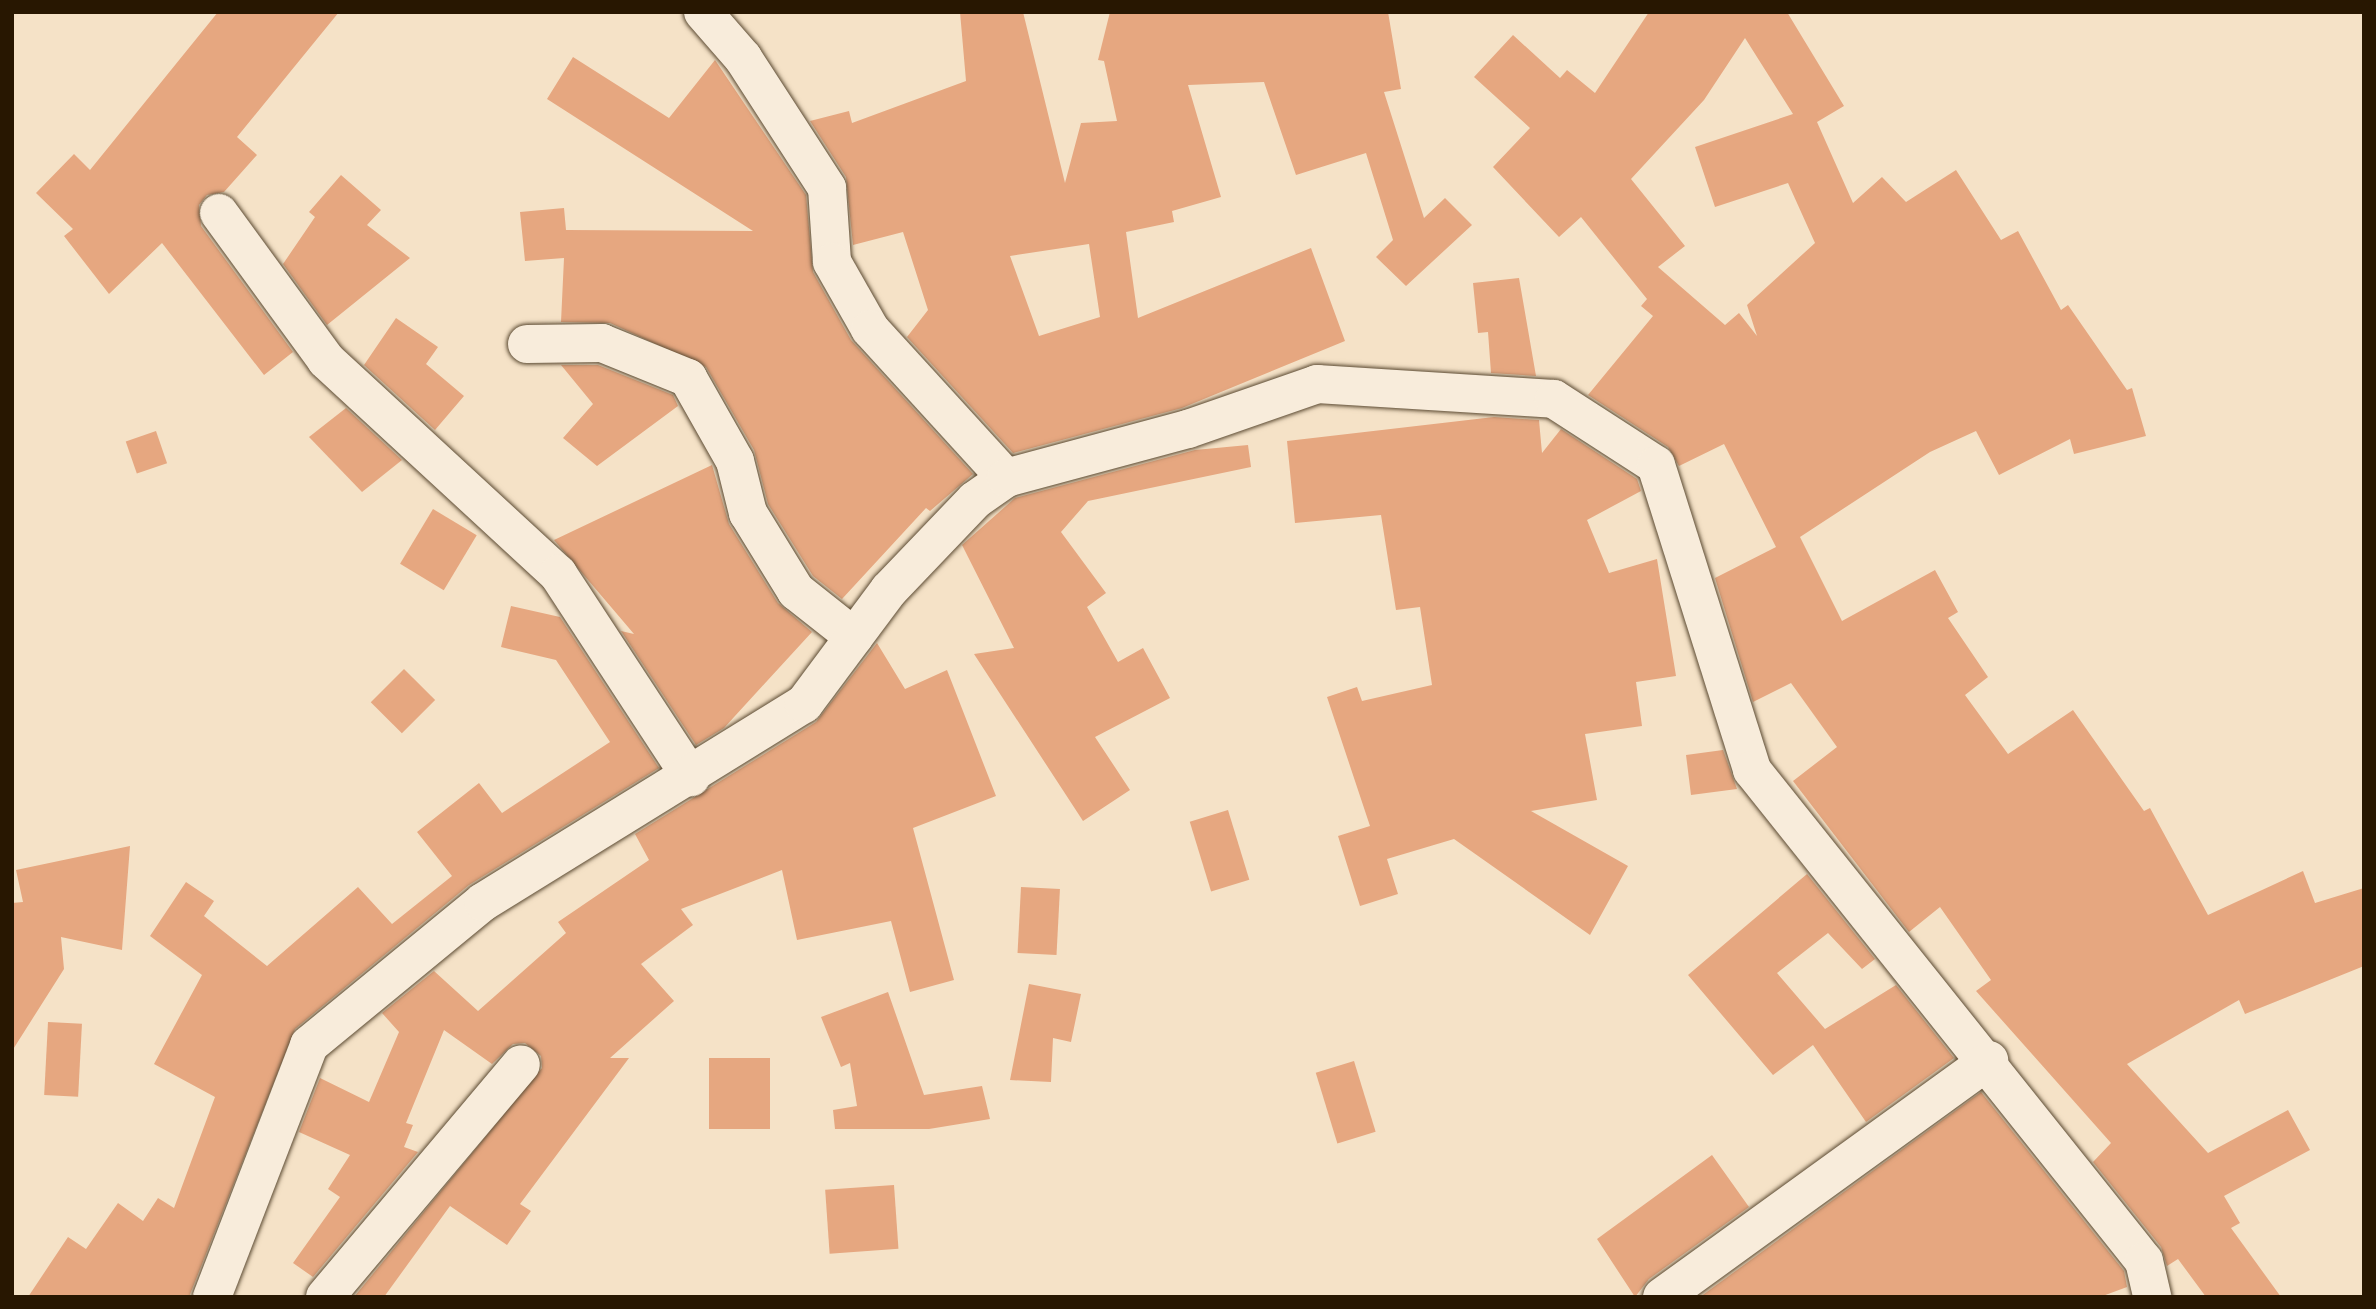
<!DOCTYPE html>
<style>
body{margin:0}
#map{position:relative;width:2376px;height:1309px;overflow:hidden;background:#f5e2c7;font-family:"Libre Caslon Text",serif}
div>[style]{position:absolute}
.building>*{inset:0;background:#e6a780;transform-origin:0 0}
.roads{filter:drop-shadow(0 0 2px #5b4a32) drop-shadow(0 0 2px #5b4a32)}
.minor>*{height:38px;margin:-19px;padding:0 19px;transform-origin:19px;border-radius:19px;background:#f8ecdb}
span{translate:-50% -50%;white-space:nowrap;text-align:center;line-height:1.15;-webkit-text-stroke:5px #f8ecdb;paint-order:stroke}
.frame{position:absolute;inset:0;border:14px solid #281701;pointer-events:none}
</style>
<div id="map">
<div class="building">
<div style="clip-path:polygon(218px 12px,339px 12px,237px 137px,257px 155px,224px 192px,207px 195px,199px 205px,201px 226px,293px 352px,264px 375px,162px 243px,109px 294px,64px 236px,73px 229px,36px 193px,74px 154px,90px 170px)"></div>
<div style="clip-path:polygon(evenodd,960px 12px,1023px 12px,1065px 183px,1081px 123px,1117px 121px,1104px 61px,1098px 60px,1110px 12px,1388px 12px,1401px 89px,1384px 92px,1424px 218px,1445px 198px,1472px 225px,1406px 286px,1376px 257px,1393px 240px,1366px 153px,1296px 175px,1264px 82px,1188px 85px,1221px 197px,1172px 211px,1174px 222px,1126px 232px,1138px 318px,1311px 248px,1345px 341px,1182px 408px,1013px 453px,907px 337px,928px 310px,903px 232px,853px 245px,846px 177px,810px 121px,849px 111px,852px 123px,966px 81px,960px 12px,1089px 244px,1100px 317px,1039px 336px,1010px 256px,1089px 244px)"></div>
<div style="clip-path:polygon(evenodd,1649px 12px,1787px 12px,1844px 106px,1817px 122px,1853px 203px,1882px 177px,1906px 202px,1956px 170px,2001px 240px,2018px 231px,2061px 310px,2068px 305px,2127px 390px,2132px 388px,2146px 436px,2074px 454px,2070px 439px,1999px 475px,1976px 431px,1930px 452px,1800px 537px,1842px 621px,1935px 570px,1958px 612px,1948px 618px,1988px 677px,1965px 695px,2008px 754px,2073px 710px,2144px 811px,2150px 808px,2208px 915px,2303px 871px,2315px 903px,2364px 888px,2364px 966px,2245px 1014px,2239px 1000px,2127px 1064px,2208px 1153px,2288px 1110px,2310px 1150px,2224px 1196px,2240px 1223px,2231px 1228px,2281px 1297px,2206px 1297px,2178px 1259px,2167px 1266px,2161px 1247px,2093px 1162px,2111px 1143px,1976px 991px,1991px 980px,1940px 907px,1909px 932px,1793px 781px,1837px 747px,1791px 683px,1753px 702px,1715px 578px,1776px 547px,1724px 444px,1679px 466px,1668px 447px,1588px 395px,1653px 316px,1641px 306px,1647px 299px,1581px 217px,1559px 237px,1493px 167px,1530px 128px,1474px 77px,1513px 35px,1560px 78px,1567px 70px,1595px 93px,1649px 12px,1745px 38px,1793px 114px,1695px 147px,1715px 207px,1788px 183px,1815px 243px,1747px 305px,1757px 336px,1739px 313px,1725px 325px,1658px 267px,1685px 246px,1631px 179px,1704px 100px,1745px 38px)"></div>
<div style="clip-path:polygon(573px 57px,669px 118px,715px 60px,806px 195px,813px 272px,851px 340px,973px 474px,930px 511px,926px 508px,842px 599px,813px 576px,768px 504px,754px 450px,706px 367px,610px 323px,561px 322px,564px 258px,525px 261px,520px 212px,564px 208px,566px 230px,753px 231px,547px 99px)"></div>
<div style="clip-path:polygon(341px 175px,381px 210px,367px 225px,410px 258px,327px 325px,283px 264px,315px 217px,309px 212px)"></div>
<div style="clip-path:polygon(1519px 278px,1536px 376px,1491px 373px,1488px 332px,1478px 333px,1473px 283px)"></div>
<div style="clip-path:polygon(396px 318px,438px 347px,426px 364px,464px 396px,435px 430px,364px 365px)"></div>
<div style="clip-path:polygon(561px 365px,598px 365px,673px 395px,678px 406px,597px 466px,563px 438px,593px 404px)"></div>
<div style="clip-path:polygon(346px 408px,402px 460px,362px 492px,309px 437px)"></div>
<div style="clip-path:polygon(1494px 417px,1539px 420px,1542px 453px,1561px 429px,1637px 479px,1641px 491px,1587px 520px,1609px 573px,1657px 559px,1676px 676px,1636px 682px,1642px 726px,1585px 734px,1597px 800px,1531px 811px,1628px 866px,1590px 935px,1454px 839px,1387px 859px,1398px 894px,1360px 906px,1338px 836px,1370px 826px,1327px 697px,1357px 687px,1362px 701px,1432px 685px,1420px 607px,1396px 610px,1381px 515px,1295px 523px,1287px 441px)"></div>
<div style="left:156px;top:431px;width:34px;height:32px;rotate:71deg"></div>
<div style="clip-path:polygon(1248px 445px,1251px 467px,1088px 501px,1061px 532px,1106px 593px,1087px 607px,1118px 662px,1143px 648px,1170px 698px,1095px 737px,1130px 790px,1083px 821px,974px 654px,1014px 648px,962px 545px,1015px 498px,1195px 450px)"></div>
<div style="clip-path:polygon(712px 465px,729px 524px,778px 603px,812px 632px,724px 728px,696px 745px,621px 631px,634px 634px,554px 540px)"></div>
<div style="left:433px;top:509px;width:51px;height:64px;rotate:31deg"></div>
<div style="clip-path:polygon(511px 606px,560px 617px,659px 768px,469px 885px,295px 1029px,189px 1297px,28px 1297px,68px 1237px,86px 1249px,118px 1203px,143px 1221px,158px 1198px,174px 1208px,215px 1097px,154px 1064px,202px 975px,150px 936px,186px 882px,214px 901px,204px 916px,267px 966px,358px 887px,392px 924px,452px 876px,417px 832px,479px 783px,502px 813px,610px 742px,556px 660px,501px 647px)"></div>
<div style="clip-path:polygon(877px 643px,905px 689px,947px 670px,996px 796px,913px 828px,954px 980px,910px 992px,891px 921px,797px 940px,782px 870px,681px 909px,693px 925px,641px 964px,674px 1001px,610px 1058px,629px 1058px,520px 1204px,531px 1211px,507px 1245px,450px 1206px,384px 1297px,354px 1297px,542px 1068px,541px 1056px,525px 1043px,513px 1044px,492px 1064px,444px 1030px,406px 1123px,413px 1125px,404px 1147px,418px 1152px,313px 1277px,293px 1263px,340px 1197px,328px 1189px,350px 1155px,299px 1132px,320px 1078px,369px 1102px,399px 1032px,382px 1013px,434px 971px,478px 1011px,566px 933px,558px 922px,649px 860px,635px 834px,816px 722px)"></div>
<div style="left:404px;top:669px;width:44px;height:47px;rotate:45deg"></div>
<div style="clip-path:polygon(1723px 750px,1737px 789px,1691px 795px,1686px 755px)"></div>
<div style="left:1228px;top:810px;width:73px;height:40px;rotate:73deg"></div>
<div style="clip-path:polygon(130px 846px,122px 950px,61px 937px,64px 969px,12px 1051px,12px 903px,23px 902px,16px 870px)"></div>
<div style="clip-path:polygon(1807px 874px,1875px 959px,1862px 969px,1828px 933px,1777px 973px,1825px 1029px,1896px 985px,1954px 1058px,1866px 1122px,1813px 1045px,1773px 1075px,1688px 975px)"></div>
<div style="left:1021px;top:887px;width:39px;height:66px;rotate:3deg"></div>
<div style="clip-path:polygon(1029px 984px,1081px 994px,1071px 1042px,1053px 1038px,1051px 1082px,1010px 1080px)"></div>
<div style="clip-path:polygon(888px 992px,924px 1095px,982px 1086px,990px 1119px,929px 1129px,835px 1129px,833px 1110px,857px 1106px,850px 1063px,841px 1067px,821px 1017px)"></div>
<div style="left:48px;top:1022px;width:34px;height:73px;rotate:3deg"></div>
<div style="left:709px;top:1058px;width:61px;height:71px"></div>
<div style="left:1354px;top:1061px;width:74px;height:40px;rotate:73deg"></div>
<div style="clip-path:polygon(1981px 1092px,2124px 1271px,2127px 1287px,2100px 1297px,1700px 1297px)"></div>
<div style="clip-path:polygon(1712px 1155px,1749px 1207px,1649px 1279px,1635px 1297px,1597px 1239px)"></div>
<div style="left:894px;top:1185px;width:64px;height:69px;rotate:86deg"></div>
</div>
<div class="roads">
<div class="minor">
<div style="left:703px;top:12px;width:61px;rotate:49deg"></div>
<div style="left:743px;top:58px;width:155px;rotate:57.1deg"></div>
<div style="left:827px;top:188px;width:74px;rotate:86.1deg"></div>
<div style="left:832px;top:262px;width:77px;rotate:60.4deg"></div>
<div style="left:870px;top:329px;width:202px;rotate:47.6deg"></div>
<div style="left:219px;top:213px;width:182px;rotate:53.9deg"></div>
<div style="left:326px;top:360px;width:316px;rotate:42.7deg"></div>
<div style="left:558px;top:574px;width:243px;rotate:56.8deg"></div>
<div style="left:527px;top:344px;width:75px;rotate:-0.8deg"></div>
<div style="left:602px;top:343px;width:93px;rotate:22.1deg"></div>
<div style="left:688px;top:378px;width:95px;rotate:60.5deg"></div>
<div style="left:735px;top:461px;width:54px;rotate:76deg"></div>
<div style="left:748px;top:513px;width:92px;rotate:58.4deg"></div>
<div style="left:796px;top:591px;width:74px;rotate:38.4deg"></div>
<div style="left:212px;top:1297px;width:270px;rotate:-68.9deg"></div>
<div style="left:309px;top:1045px;width:225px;rotate:-39.4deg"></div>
<div style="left:483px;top:902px;width:377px;rotate:-31.7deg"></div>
<div style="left:804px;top:704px;width:142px;rotate:-53.3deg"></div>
<div style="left:889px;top:590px;width:124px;rotate:-46.3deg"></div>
<div style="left:975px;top:500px;width:38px;rotate:-35deg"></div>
<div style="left:1006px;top:478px;width:188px;rotate:-15.1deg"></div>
<div style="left:1188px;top:429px;width:137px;rotate:-19.2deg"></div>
<div style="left:1317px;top:384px;width:237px;rotate:3.6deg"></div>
<div style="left:1554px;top:399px;width:121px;rotate:32.9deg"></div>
<div style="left:1656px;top:465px;width:320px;rotate:72.5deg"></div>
<div style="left:1752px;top:770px;width:628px;rotate:51.4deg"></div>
<div style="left:2144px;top:1261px;width:37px;rotate:77deg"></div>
<div style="left:325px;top:1297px;width:304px;rotate:-49.9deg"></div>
<div style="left:1662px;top:1297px;width:404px;rotate:-35.9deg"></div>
</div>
</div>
<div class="frame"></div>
</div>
